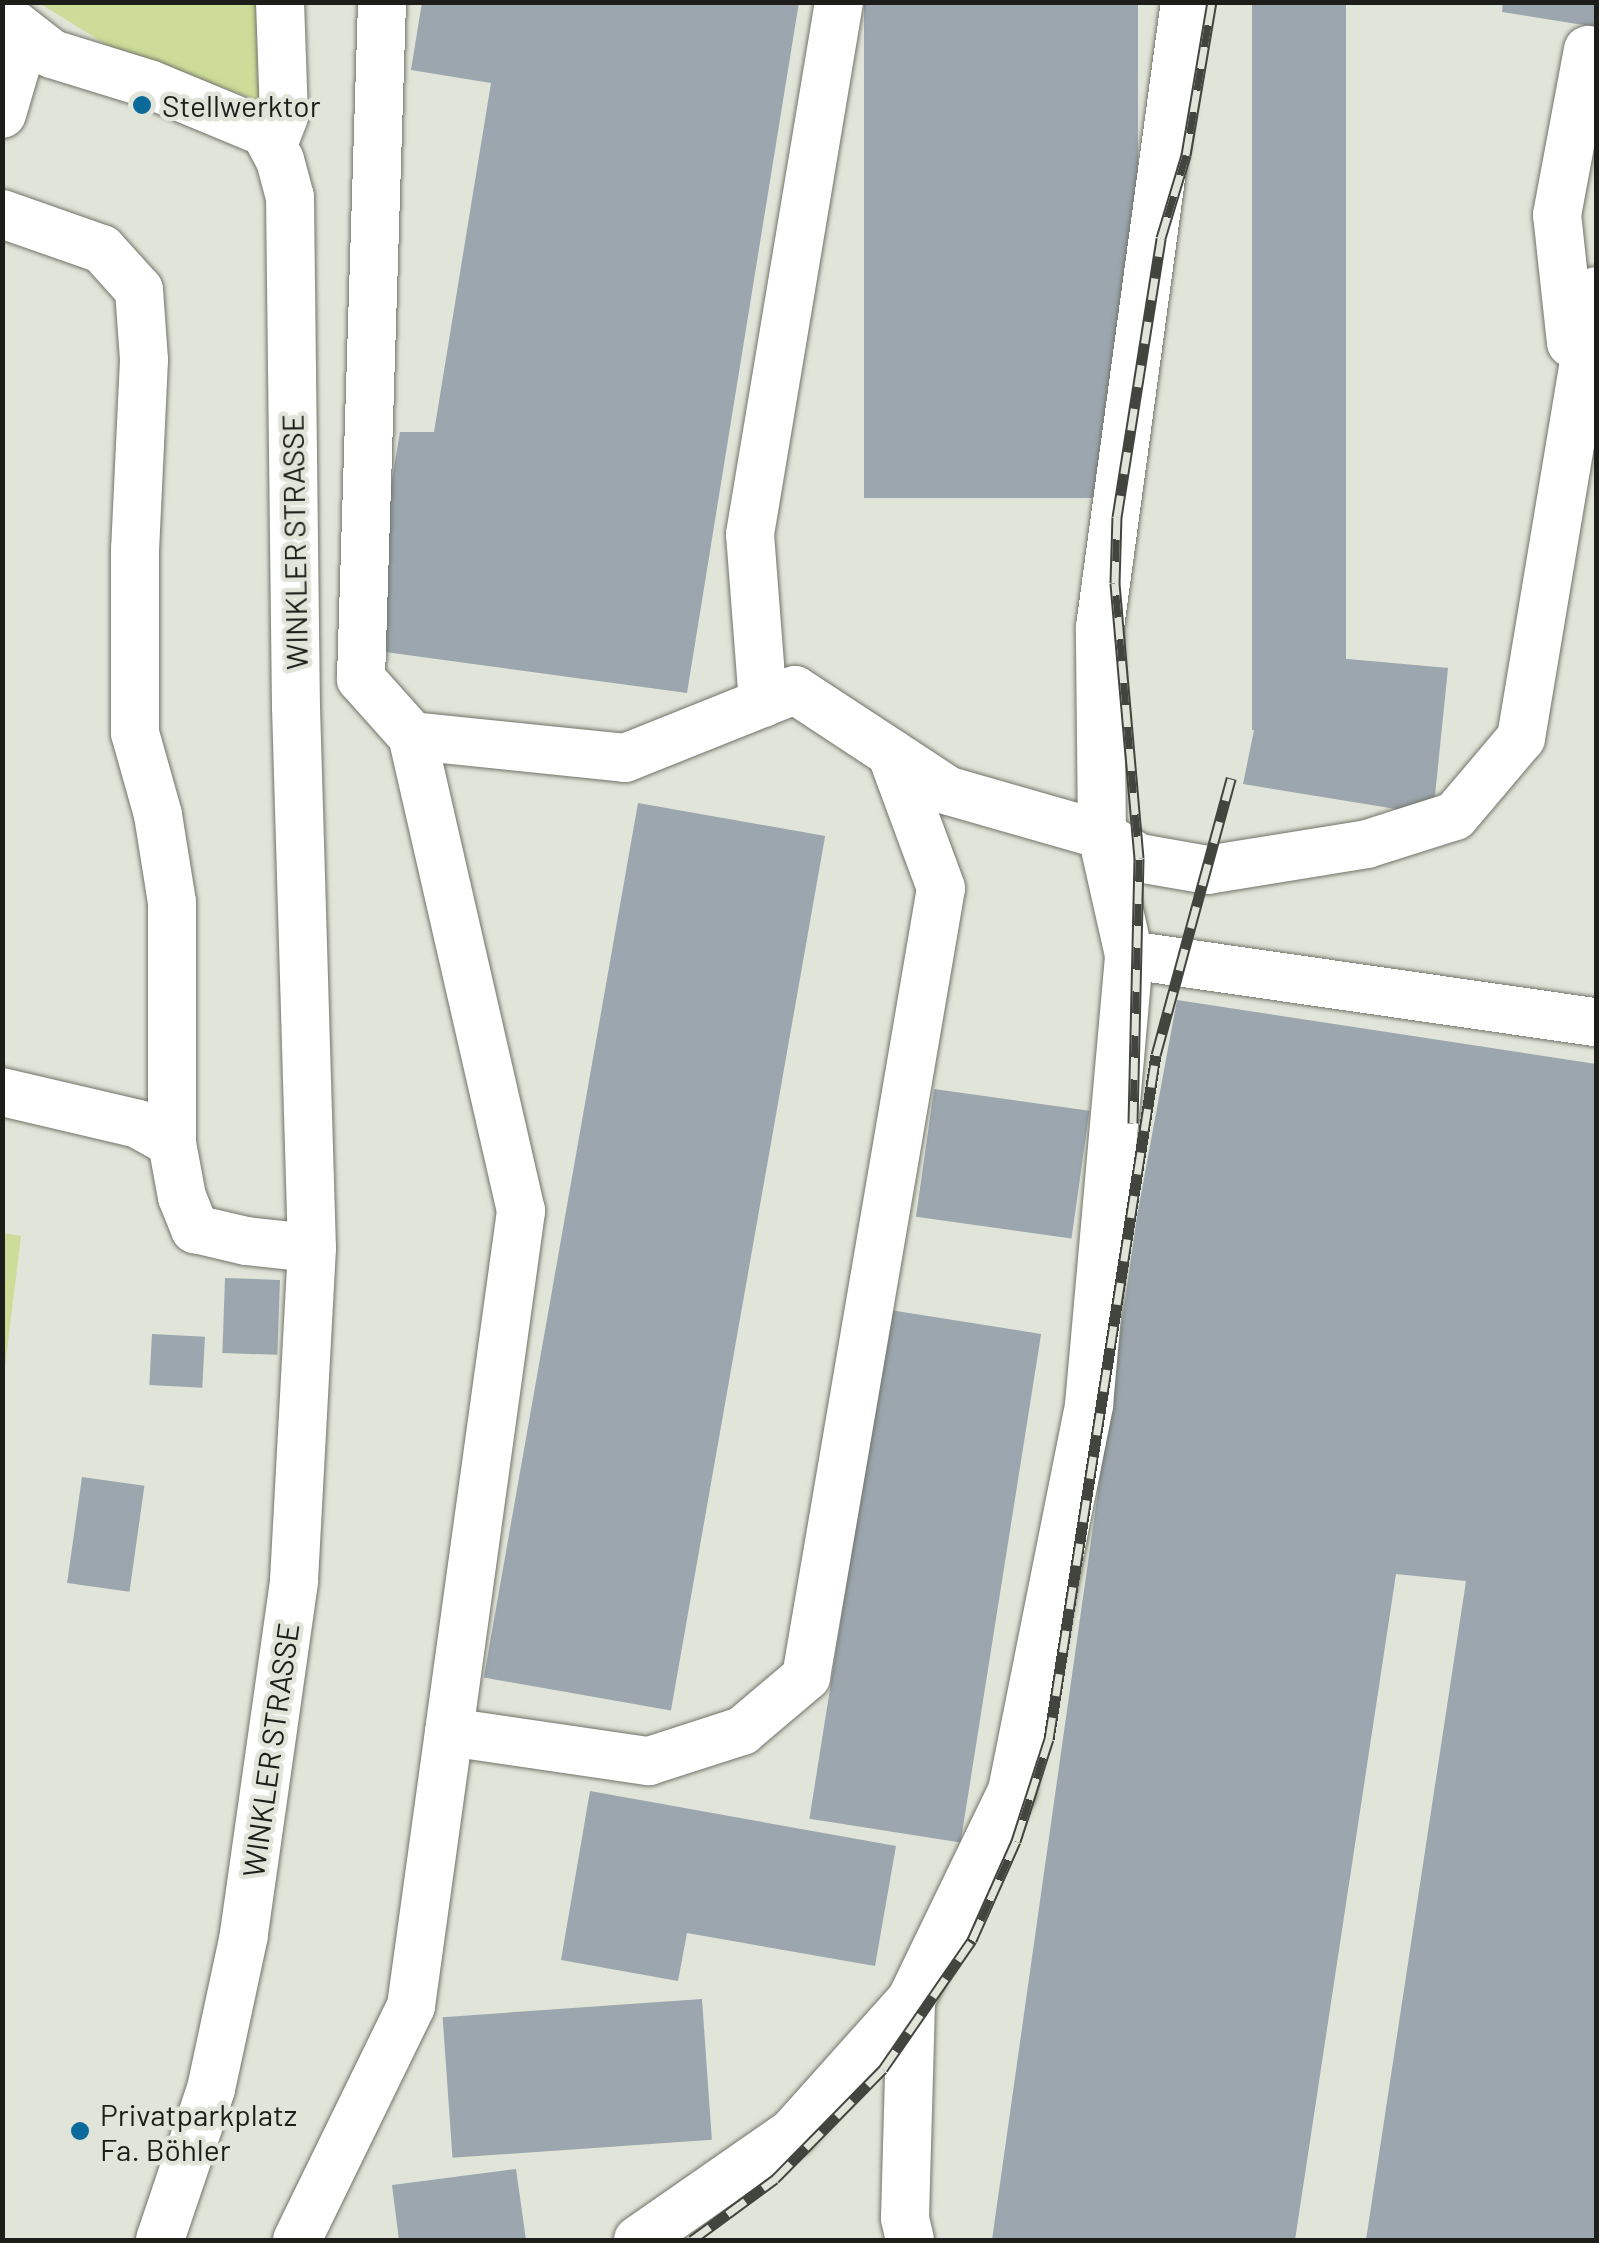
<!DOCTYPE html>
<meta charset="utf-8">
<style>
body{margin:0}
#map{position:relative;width:1599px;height:2243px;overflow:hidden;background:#e1e4d8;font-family:Barlow,sans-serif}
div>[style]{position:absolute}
.green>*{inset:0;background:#cedc99}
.building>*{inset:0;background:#9ba6ae;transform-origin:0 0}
.roads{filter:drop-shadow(0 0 2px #717368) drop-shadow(0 0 2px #717368)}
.minor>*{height:48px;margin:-24px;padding:0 24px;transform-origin:24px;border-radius:24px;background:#fff}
.rail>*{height:11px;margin-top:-5.5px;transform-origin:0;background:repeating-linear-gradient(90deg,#e1e4d8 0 22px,#42443e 0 44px);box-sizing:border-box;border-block:2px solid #42443e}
.dots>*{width:28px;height:28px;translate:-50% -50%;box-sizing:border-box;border:5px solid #e1e4d8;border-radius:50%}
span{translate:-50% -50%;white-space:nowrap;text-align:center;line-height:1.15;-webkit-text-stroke:9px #e1e4d8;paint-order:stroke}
.poi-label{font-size:30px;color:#1d1e1a}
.left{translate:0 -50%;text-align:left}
.street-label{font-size:30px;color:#1d1e1a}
.frame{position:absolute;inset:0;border:5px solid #1d1e1a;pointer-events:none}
</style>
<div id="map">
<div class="green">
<div style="clip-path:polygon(39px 3px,267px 3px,263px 102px,107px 45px)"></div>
<div style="clip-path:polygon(3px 1233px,21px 1236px,4px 1375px,2px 1375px)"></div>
</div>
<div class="building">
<div style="clip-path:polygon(422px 2px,799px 2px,687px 693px,363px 649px,400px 432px,434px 432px,491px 83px,411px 70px)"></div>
<div style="left:864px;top:2px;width:274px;height:496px"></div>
<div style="left:1252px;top:2px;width:94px;height:728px"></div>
<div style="clip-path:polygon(1503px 2px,1596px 2px,1596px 27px,1502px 12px)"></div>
<div style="clip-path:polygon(1270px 652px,1448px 668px,1433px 815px,1243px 784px)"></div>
<div style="left:638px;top:803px;width:190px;height:888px;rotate:10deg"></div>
<div style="clip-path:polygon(1177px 1000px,1596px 1064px,1596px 2240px,1366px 2240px,1466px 1581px,1396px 1574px,1295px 2240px,992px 2240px,1137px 1216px)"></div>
<div style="left:934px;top:1089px;width:157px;height:129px;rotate:8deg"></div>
<div style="left:225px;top:1278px;width:55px;height:75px;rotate:2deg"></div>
<div style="left:890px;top:1310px;width:153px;height:515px;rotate:9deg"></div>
<div style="left:152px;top:1334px;width:53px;height:51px;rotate:3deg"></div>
<div style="left:82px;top:1477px;width:63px;height:107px;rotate:8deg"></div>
<div style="clip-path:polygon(590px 1791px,896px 1846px,875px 1966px,687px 1933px,678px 1981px,561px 1960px)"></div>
<div style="left:702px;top:1999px;width:141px;height:260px;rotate:86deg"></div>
<div style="clip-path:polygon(516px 2169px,526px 2240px,399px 2240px,392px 2185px)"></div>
</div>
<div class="roads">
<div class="minor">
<div style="left:382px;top:2px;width:677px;rotate:91.78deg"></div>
<div style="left:361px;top:679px;width:76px;rotate:48.2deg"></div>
<div style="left:412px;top:736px;width:214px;rotate:5.9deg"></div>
<div style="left:625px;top:758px;width:183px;rotate:-21.8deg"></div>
<div style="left:795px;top:690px;width:184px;rotate:33.3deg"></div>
<div style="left:949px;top:791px;width:159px;rotate:16deg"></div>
<div style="left:1102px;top:835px;width:208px;rotate:-90.6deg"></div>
<div style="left:1100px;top:627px;width:631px;rotate:-82.26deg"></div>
<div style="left:2px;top:15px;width:63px;rotate:38deg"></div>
<div style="left:52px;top:54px;width:102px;rotate:17.2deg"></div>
<div style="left:149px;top:84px;width:126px;rotate:22.5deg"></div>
<div style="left:265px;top:132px;width:32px;rotate:62deg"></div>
<div style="left:280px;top:160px;width:38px;rotate:75deg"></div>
<div style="left:290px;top:197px;width:510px;rotate:89.33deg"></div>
<div style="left:296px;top:707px;width:541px;rotate:88.31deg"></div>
<div style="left:312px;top:1248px;width:334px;rotate:93.1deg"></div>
<div style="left:294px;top:1582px;width:357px;rotate:98.1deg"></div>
<div style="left:244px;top:1935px;width:157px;rotate:102.1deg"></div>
<div style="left:211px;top:2089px;width:159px;rotate:108.7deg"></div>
<div style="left:2px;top:114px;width:81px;rotate:-73.6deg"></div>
<div style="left:273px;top:145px;width:31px;rotate:-69deg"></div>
<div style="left:284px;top:116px;width:114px;rotate:-92deg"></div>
<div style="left:2px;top:214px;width:106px;rotate:19.3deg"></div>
<div style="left:102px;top:249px;width:55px;rotate:47.9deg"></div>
<div style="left:139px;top:290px;width:70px;rotate:85.9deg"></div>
<div style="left:144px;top:360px;width:189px;rotate:92.7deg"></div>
<div style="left:135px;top:549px;width:184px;rotate:90deg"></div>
<div style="left:135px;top:733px;width:85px;rotate:74.3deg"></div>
<div style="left:158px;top:815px;width:88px;rotate:80.9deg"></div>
<div style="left:172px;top:902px;width:241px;rotate:90deg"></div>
<div style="left:172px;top:1143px;width:55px;rotate:79.5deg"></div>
<div style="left:182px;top:1197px;width:35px;rotate:68deg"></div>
<div style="left:195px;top:1229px;width:52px;rotate:13.2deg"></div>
<div style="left:246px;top:1241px;width:66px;rotate:6.1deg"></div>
<div style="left:1571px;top:343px;width:129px;rotate:-96.2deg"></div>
<div style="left:1557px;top:215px;width:168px;rotate:-79.4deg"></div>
<div style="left:763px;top:703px;width:169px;rotate:-94.4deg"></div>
<div style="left:750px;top:534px;width:539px;rotate:-80.5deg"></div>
<div style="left:1102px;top:835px;width:44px;rotate:31.9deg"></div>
<div style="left:1139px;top:858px;width:69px;rotate:10deg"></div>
<div style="left:1207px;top:870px;width:162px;rotate:-9.2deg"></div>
<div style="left:1367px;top:844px;width:92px;rotate:-17.7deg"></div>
<div style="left:1455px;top:816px;width:102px;rotate:-49.8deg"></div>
<div style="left:1521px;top:738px;width:453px;rotate:-80.5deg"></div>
<div style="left:1129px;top:955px;width:472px;rotate:8.2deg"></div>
<div style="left:2px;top:1092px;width:140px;rotate:13.2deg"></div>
<div style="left:138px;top:1124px;width:39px;rotate:29deg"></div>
<div style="left:449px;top:1732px;width:202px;rotate:8.3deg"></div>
<div style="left:649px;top:1761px;width:98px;rotate:-17.9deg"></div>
<div style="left:742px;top:1731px;width:84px;rotate:-40.2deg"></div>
<div style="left:806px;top:1677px;width:800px;rotate:-80.29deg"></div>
<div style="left:941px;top:888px;width:144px;rotate:-110.3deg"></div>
<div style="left:297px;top:2240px;width:260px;rotate:-64deg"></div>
<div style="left:411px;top:2006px;width:803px;rotate:-82.12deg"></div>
<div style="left:521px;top:1211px;width:487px;rotate:-102.9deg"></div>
<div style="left:638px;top:2240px;width:188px;rotate:-34.8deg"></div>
<div style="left:792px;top:2133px;width:178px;rotate:-48.2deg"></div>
<div style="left:911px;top:2000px;width:232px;rotate:-64.2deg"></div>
<div style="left:1012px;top:1791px;width:394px;rotate:-78.7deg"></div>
<div style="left:1089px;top:1405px;width:452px;rotate:-84.9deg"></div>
<div style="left:1129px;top:955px;width:123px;rotate:-102.7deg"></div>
<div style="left:910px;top:2240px;width:23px;rotate:-103deg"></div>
<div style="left:905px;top:2218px;width:218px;rotate:-88.4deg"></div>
</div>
</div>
<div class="rail">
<div style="left:1133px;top:1123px;width:265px;rotate:-88.7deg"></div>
<div style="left:1139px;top:858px;width:276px;rotate:-95deg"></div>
<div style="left:1115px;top:583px;width:66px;rotate:-88.3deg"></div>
<div style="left:1117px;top:517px;width:282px;rotate:-81deg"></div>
<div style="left:1161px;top:238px;width:87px;rotate:-73.2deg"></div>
<div style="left:1186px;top:155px;width:155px;rotate:-80.4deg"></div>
<div style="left:692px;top:2240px;width:103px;rotate:-36.3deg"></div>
<div style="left:775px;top:2179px;width:154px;rotate:-45.5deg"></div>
<div style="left:883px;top:2069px;width:157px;rotate:-55.4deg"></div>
<div style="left:972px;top:1940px;width:108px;rotate:-66deg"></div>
<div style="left:1016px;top:1841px;width:107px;rotate:-72.1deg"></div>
<div style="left:1049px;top:1739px;width:692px;rotate:-81.11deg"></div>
<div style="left:1156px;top:1055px;width:287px;rotate:-74.8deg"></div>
</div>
<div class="dots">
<div style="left:142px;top:105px;background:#0b6a99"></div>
<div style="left:80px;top:2131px;background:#0b6a99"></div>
</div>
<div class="poi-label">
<span class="left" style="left:162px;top:105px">Stellwerktor</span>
<span class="left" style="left:100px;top:2131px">Privatparkplatz<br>Fa. Böhler</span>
</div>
<div class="street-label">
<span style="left:294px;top:542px;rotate:-91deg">WINKLER STRASSE</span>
<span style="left:270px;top:1750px;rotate:-82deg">WINKLER STRASSE</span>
</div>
<div class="frame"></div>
</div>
